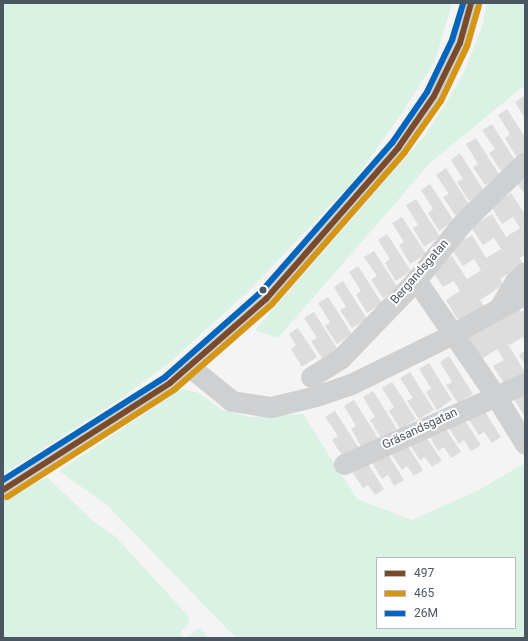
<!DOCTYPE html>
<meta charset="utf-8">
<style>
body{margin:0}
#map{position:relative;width:528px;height:641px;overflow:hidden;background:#f4f4f4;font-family:Roboto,sans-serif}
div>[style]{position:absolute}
.green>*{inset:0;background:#d9f2e3}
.building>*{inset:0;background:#ddddde}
.minor>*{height:21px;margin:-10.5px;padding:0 10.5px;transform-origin:10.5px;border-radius:10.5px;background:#ced0d2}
.bus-1>*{height:6px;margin:-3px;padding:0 3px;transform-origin:3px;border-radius:3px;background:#7a4b2a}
.bus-2>*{height:6px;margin:-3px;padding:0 3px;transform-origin:3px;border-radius:3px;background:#d49613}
.bus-3>*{height:6px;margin:-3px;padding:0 3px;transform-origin:3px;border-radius:3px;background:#0065bd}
.dots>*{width:11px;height:11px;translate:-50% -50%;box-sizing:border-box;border:2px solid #fff;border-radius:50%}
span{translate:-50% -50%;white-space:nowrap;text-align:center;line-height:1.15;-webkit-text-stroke:4px #fff;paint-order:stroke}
.street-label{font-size:12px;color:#4a5661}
.frame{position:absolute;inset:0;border:4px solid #4a5661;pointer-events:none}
.legend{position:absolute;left:376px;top:557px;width:140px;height:72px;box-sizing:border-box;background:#fff;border:1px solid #b7bbc0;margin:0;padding:5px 7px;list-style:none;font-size:12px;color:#4a5661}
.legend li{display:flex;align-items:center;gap:8px;height:20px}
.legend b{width:20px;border:1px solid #b7bbc0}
</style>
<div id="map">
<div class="green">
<div style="clip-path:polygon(3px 3px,452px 3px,435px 61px,398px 119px,354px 180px,252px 288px,168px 364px,117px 401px,3px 474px)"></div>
<div style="clip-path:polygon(487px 3px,525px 3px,525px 85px,431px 162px,278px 338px,255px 330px,427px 133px,463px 75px,482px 27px)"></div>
<div style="clip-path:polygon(evenodd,182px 389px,199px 393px,222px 410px,251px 417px,303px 414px,357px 499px,412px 520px,479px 490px,525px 463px,525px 638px,236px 638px,107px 505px,59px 471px,182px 389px,377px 558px,515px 558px,515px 628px,377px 628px,377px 558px)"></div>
<div style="clip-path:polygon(47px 477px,92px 520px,116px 537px,189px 617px,189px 623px,180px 633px,184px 638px,3px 638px,3px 502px)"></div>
<div style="clip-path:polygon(200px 628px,209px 638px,186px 638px)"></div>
</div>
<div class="building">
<div style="clip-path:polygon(524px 96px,525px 96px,525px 118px,515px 102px)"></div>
<div style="clip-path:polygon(507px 109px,525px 137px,525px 151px,516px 156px,505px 138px,510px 134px,498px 115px)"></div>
<div style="clip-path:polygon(492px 124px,516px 162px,501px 171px,489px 153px,495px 149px,482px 130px)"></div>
<div style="clip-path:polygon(476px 138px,500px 176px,485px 185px,473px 167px,478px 164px,466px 144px)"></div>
<div style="clip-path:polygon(460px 153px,484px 191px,469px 201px,457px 182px,463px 179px,451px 160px)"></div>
<div style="clip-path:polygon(446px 168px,470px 206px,455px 215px,443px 197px,449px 194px,436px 175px)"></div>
<div style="clip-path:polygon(525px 175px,525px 195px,516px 181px)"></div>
<div style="clip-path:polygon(430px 184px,454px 221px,439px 231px,428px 213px,433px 209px,421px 190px)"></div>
<div style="clip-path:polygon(511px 193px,525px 214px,525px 225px,520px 228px,513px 217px,502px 224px,491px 206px)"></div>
<div style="clip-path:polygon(416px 199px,440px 237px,424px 247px,413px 228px,418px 225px,406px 205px)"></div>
<div style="clip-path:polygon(492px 214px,506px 237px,525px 225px,525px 255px,519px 258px,523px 264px,500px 279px,503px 285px,480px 300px,484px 306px,459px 322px,446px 300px,460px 291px,454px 281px,443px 287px,431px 269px,452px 256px,467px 279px,494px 262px,481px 270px,474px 259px,463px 266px,451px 248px,472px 235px,486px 258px,501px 249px,494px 238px,483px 245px,471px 227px)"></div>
<div style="clip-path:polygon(402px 217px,426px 254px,410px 264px,399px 245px,404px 242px,392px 223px)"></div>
<div style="clip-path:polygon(387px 234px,411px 271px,396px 281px,385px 263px,390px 259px,378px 240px)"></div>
<div style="clip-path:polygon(374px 251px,398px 288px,383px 298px,371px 280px,377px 276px,364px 257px)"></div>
<div style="clip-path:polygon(358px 266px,382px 303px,367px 313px,356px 295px,361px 291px,349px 272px)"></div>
<div style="clip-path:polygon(343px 281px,367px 319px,352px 328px,340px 310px,346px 307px,334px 287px)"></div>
<div style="clip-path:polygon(328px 297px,352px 334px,337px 344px,325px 326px,330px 322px,318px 303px)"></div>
<div style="clip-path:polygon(519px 309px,521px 312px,525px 309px,525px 341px,523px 337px,510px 345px,507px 343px,525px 372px,505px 385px,493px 366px,504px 360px,497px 349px,482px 359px,468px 338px)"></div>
<div style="clip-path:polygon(314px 312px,338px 350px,323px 360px,311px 341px,317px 338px,304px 318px)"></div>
<div style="clip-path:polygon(298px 328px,317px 357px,302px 367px,291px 349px,296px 345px,289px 334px)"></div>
<div style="clip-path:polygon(525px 351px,525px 365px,519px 355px)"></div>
<div style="clip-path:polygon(449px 356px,473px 394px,458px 403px,446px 385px,452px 382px,440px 362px)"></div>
<div style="clip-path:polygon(429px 363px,452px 400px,437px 410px,426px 392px,431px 388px,419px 369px)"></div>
<div style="clip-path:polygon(410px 372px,434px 410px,419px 419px,407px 401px,413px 398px,400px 378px)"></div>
<div style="clip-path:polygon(392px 382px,416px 419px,400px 429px,389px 411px,394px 407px,382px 388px)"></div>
<div style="clip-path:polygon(373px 391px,397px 429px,381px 438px,370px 420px,375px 417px,363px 397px)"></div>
<div style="clip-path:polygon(525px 392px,525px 417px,514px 399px)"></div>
<div style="clip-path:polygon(354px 400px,378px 438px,362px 448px,351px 429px,356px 426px,344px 406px)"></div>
<div style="clip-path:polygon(482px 407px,501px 437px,492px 443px,484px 432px,479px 435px,467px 417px)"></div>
<div style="clip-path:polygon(335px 411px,359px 448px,344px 458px,332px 440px,338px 436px,325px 417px)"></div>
<div style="clip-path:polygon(462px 416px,481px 445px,471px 451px,464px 440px,459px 444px,447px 425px)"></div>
<div style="clip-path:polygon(442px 423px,461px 452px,451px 458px,444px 447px,438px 451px,427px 432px)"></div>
<div style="clip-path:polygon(423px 432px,442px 461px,432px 467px,425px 457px,420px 460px,408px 442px)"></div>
<div style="clip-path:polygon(405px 442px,423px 470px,414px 476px,407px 466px,402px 470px,390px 452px)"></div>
<div style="clip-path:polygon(386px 451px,404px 480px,394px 486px,388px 475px,382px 479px,371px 461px)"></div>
<div style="clip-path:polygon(366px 461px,384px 489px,375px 495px,368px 485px,363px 488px,351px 470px)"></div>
</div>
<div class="minor">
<div style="left:416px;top:280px;width:140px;rotate:55.5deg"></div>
<div style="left:495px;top:395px;width:57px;rotate:58.5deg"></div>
<div style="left:499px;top:308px;width:31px;rotate:-59deg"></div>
<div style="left:515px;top:281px;width:13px;rotate:-42deg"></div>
<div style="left:190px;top:367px;width:54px;rotate:39deg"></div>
<div style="left:232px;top:401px;width:39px;rotate:9deg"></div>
<div style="left:271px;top:407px;width:46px;rotate:-13.7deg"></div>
<div style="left:316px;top:396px;width:37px;rotate:-19deg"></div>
<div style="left:351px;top:384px;width:114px;rotate:-26.1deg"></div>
<div style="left:453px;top:334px;width:82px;rotate:-29.1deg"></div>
<div style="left:311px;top:377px;width:36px;rotate:-32deg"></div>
<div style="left:341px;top:358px;width:108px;rotate:-46.1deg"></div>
<div style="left:416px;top:280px;width:77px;rotate:-50.8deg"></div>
<div style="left:465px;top:220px;width:83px;rotate:-44deg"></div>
<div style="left:344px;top:464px;width:198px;rotate:-24.1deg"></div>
<div style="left:3px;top:490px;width:198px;rotate:-32.6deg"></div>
<div style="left:170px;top:383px;width:128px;rotate:-41.2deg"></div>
<div style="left:266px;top:299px;width:201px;rotate:-48.8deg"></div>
<div style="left:398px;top:148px;width:63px;rotate:-55.3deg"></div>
<div style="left:434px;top:96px;width:59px;rotate:-63.9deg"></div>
<div style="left:460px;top:43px;width:41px;rotate:-74.6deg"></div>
</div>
<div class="bus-1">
<div style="left:3px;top:490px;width:198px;rotate:-32.6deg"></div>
<div style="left:170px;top:383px;width:128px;rotate:-41.2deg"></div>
<div style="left:266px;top:299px;width:201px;rotate:-48.8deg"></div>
<div style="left:398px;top:148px;width:63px;rotate:-55.3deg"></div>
<div style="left:434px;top:96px;width:59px;rotate:-63.9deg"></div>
<div style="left:460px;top:43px;width:41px;rotate:-74.6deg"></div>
</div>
<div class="bus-2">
<div style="left:7px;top:497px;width:200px;rotate:-32.7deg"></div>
<div style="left:175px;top:389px;width:129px;rotate:-41.2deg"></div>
<div style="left:272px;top:304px;width:201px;rotate:-48.8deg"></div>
<div style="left:404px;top:153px;width:64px;rotate:-54.6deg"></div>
<div style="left:441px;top:101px;width:61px;rotate:-64.7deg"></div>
<div style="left:467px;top:46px;width:43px;rotate:-73.7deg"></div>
</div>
<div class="bus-3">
<div style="left:3px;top:480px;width:192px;rotate:-32.4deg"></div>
<div style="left:165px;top:377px;width:127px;rotate:-41.5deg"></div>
<div style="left:260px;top:293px;width:200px;rotate:-48.7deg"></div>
<div style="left:392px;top:143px;width:62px;rotate:-55.5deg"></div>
<div style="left:427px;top:92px;width:58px;rotate:-64.3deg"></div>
<div style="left:452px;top:40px;width:39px;rotate:-73deg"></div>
</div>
<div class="dots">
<div style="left:263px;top:290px;background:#4a5661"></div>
</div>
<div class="street-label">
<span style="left:420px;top:272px;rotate:-49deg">Bergandsgatan</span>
<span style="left:420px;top:429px;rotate:-25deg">Gräsandsgatan</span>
</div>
<div class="frame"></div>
<ul class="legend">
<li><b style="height:5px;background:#7a4b2a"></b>497</li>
<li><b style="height:5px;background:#d49613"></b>465</li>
<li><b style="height:5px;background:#0065bd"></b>26M</li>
</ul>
</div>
